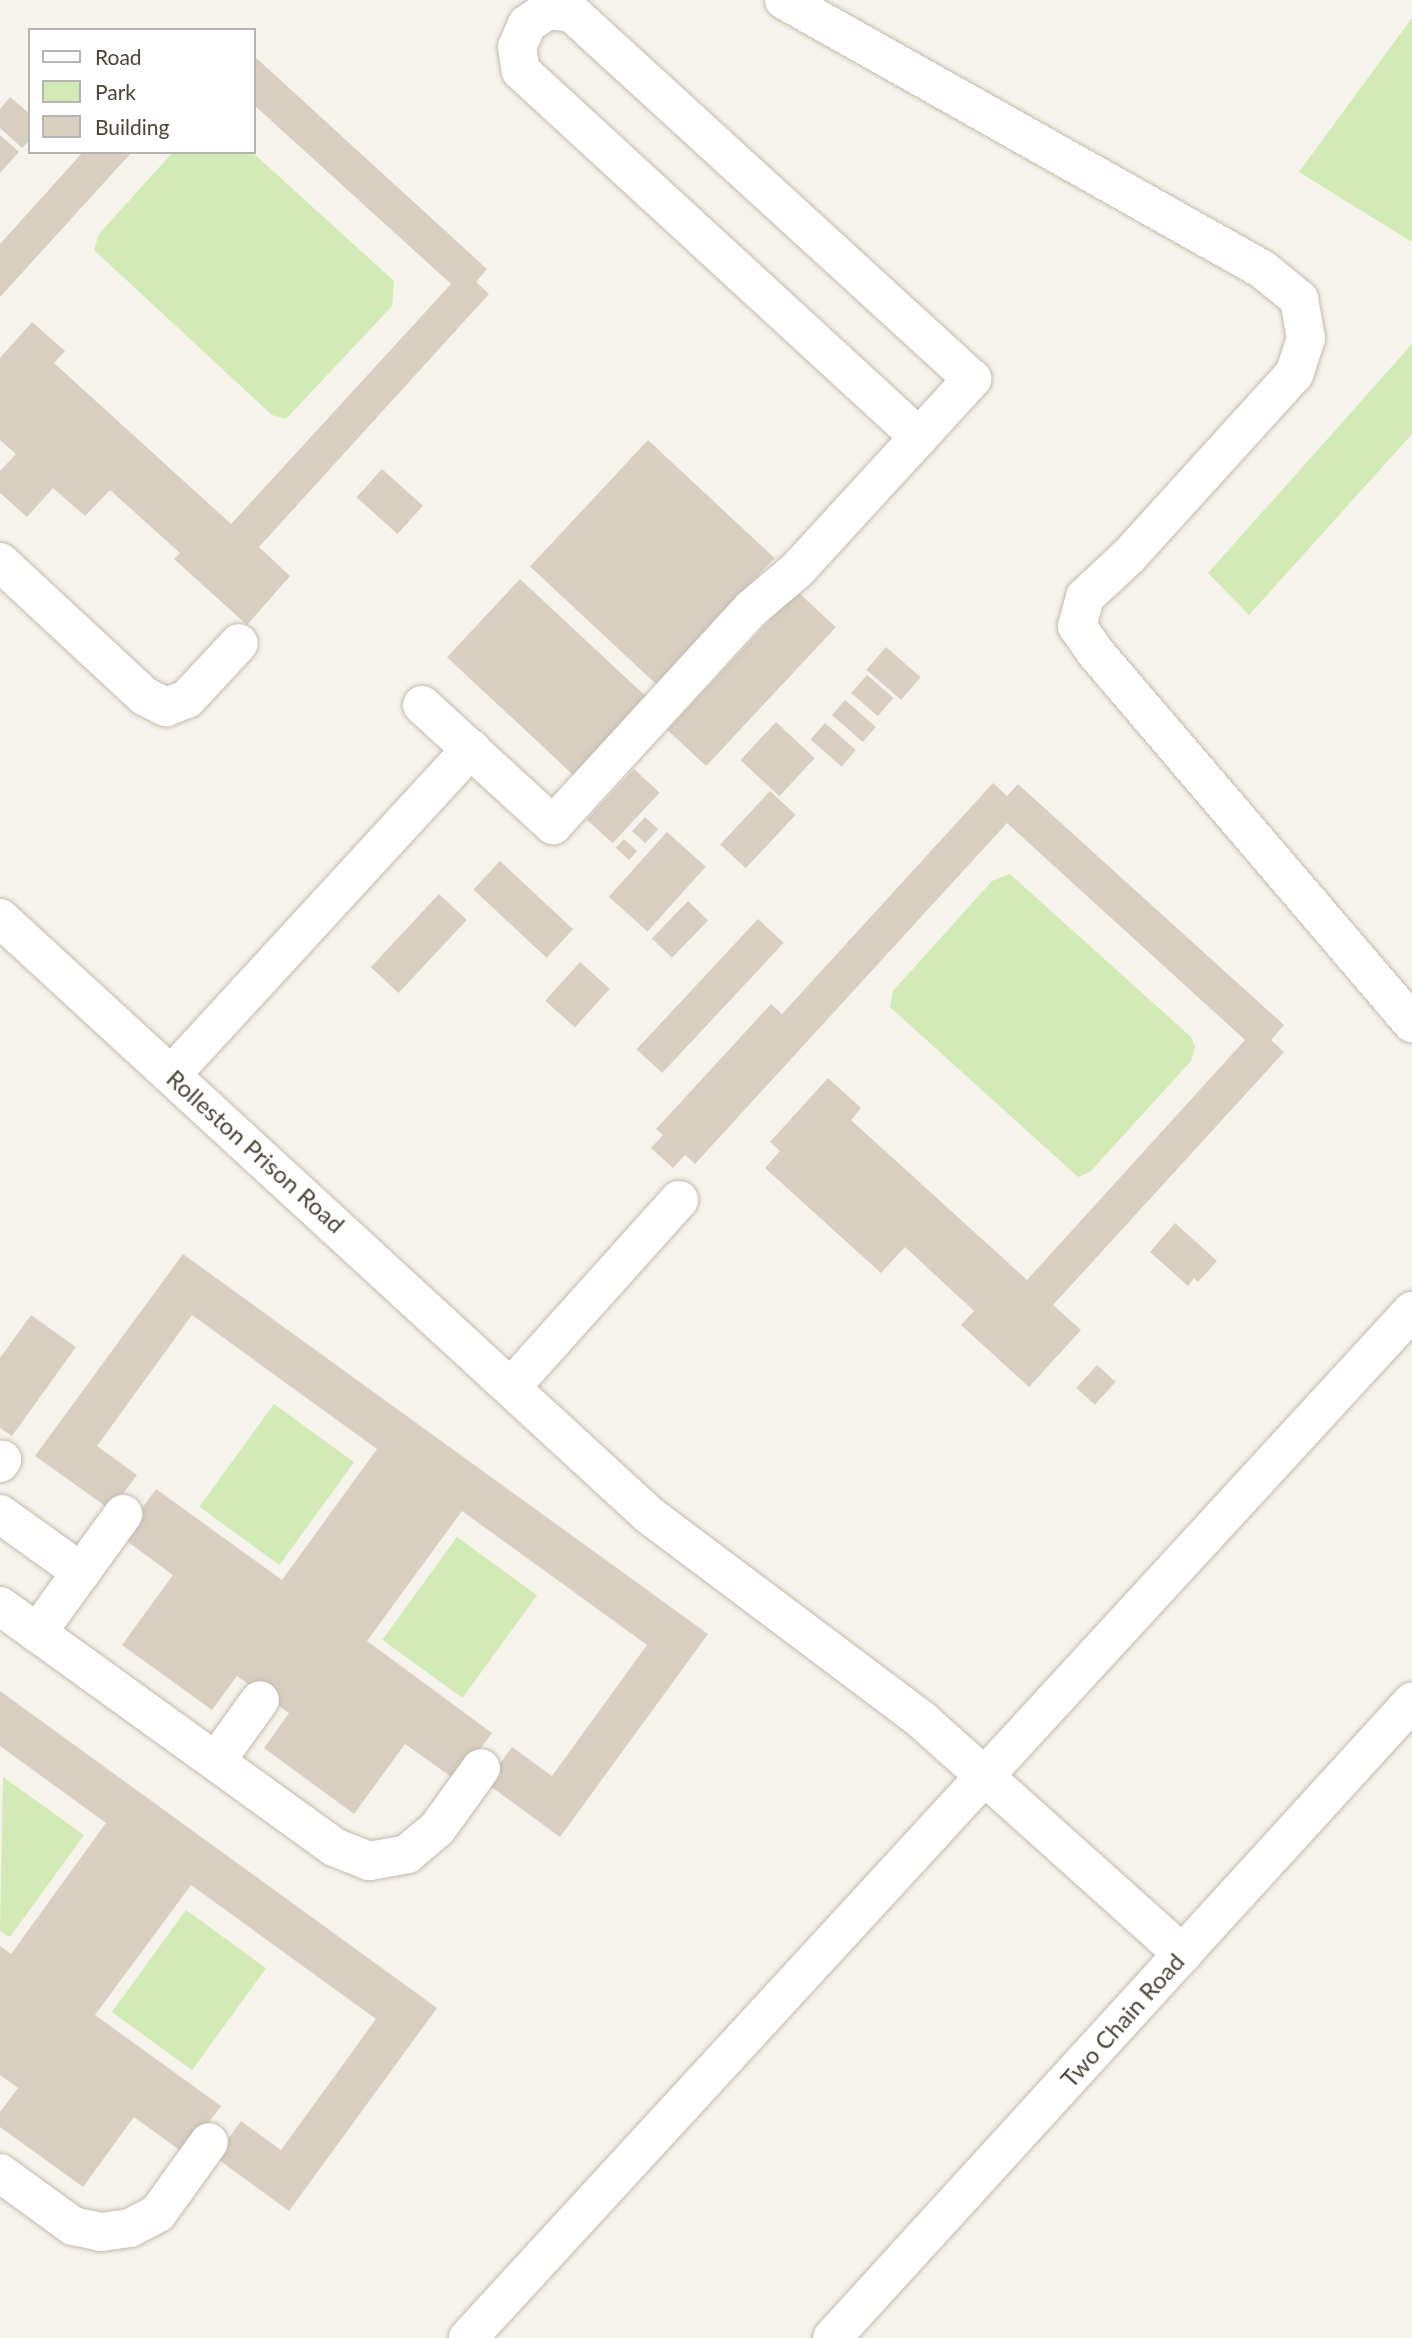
<!DOCTYPE html>
<style>
body{margin:0}
#map{position:relative;width:1412px;height:2338px;overflow:hidden;background:#f6f3ec;font-family:Lato,sans-serif}
div>[style]{position:absolute}
.green>*{inset:0;background:#d2eab5;transform-origin:0 0}
.building>*{inset:0;background:#d8cfc1;transform-origin:0 0}
.roads{filter:drop-shadow(0 0 2px #c2bbae) drop-shadow(0 0 2px #c2bbae)}
.minor>*{height:38px;margin:-19px;padding:0 19px;transform-origin:19px;border-radius:19px;background:#fff}
span{translate:-50% -50%;white-space:nowrap;text-align:center;line-height:1.15;-webkit-text-stroke:6px #fff;paint-order:stroke}
.street-label{font-size:24px;color:#4b4439}
.legend{position:absolute;left:28px;top:28px;width:228px;height:126px;box-sizing:border-box;background:#fff;border:2px solid #b7b4b0;margin:0;padding:9px 12px;list-style:none;font-size:21px;color:#4b4439}
.legend li{display:flex;align-items:center;gap:14px;height:35px}
.legend b{width:35px;border:2px solid #b7b4b0}
</style>
<div id="map">
<div class="green">
<div style="clip-path:polygon(1412px 18px,1412px 242px,1299px 172px)"></div>
<div style="clip-path:polygon(173px 152px,252px 152px,394px 281px,392px 306px,286px 419px,272px 415px,94px 250px,99px 234px)"></div>
<div style="clip-path:polygon(1412px 344px,1412px 434px,1249px 615px,1208px 573px)"></div>
<div style="clip-path:polygon(1010px 874px,1191px 1037px,1195px 1047px,1191px 1061px,1090px 1172px,1078px 1177px,890px 1007px,893px 991px,992px 881px)"></div>
<div style="left:274px;top:1404px;width:99px;height:127px;rotate:36deg"></div>
<div style="left:457px;top:1537px;width:99px;height:127px;rotate:36deg"></div>
<div style="clip-path:polygon(3px 1777px,84px 1835px,10px 1937px,0 1931px)"></div>
<div style="left:186px;top:1910px;width:99px;height:126px;rotate:36deg"></div>
</div>
<div class="building">
<div style="clip-path:polygon(254px 56px,487px 269px,476px 282px,489px 294px,259px 547px,290px 576px,247px 625px,174px 559px,180px 553px,110px 490px,85px 516px,53px 488px,27px 517px,0 493px,0 471px,16px 454px,0 440px,0 358px,32px 322px,65px 351px,54px 363px,231px 524px,451px 284px,254px 105px)"></div>
<div style="clip-path:polygon(10px 97px,30px 114px,30px 140px,22px 148px,0 128px,0 109px)"></div>
<div style="clip-path:polygon(0 135px,19px 152px,0 173px)"></div>
<div style="clip-path:polygon(83px 152px,132px 152px,0 297px,0 244px)"></div>
<div style="left:648px;top:440px;width:173px;height:173px;rotate:43deg"></div>
<div style="left:382px;top:469px;width:55px;height:38px;rotate:42deg"></div>
<div style="left:520px;top:579px;width:173px;height:107px;rotate:43deg"></div>
<div style="left:797px;top:591px;width:53px;height:190px;rotate:43deg"></div>
<div style="left:886px;top:647px;width:46px;height:30px;rotate:41deg"></div>
<div style="left:867px;top:675px;width:35px;height:24px;rotate:41deg"></div>
<div style="left:845px;top:700px;width:41px;height:20px;rotate:41deg"></div>
<div style="left:776px;top:722px;width:53px;height:52px;rotate:43deg"></div>
<div style="left:825px;top:723px;width:41px;height:22px;rotate:41deg"></div>
<div style="left:634px;top:769px;width:35px;height:69px;rotate:43deg"></div>
<div style="clip-path:polygon(993px 783px,1007px 796px,1018px 784px,1284px 1025px,1271px 1040px,1284px 1052px,1053px 1305px,1081px 1330px,1029px 1387px,961px 1325px,974px 1311px,905px 1247px,881px 1273px,765px 1168px,780px 1151px,770px 1142px,828px 1078px,861px 1108px,851px 1120px,1027px 1280px,1245px 1040px,1007px 823px,695px 1164px,685px 1155px,673px 1168px,651px 1148px,663px 1135px,656px 1129px,771px 1004px,782px 1014px)"></div>
<div style="left:770px;top:791px;width:35px;height:73px;rotate:43deg"></div>
<div style="left:645px;top:817px;width:18px;height:19px;rotate:43deg"></div>
<div style="left:667px;top:832px;width:52px;height:87px;rotate:42deg"></div>
<div style="left:624px;top:839px;width:18px;height:12px;rotate:43deg"></div>
<div style="left:500px;top:861px;width:100px;height:39px;rotate:43deg"></div>
<div style="left:439px;top:894px;width:38px;height:100px;rotate:43deg"></div>
<div style="left:688px;top:901px;width:28px;height:52px;rotate:44deg"></div>
<div style="left:758px;top:919px;width:35px;height:178px;rotate:43deg"></div>
<div style="left:580px;top:962px;width:40px;height:52px;rotate:42deg"></div>
<div style="clip-path:polygon(1175px 1223px,1217px 1261px,1198px 1282px,1194px 1278px,1188px 1286px,1150px 1252px)"></div>
<div style="clip-path:polygon(183px 1254px,708px 1634px,560px 1837px,486px 1783px,512px 1747px,552px 1776px,647px 1645px,462px 1511px,367px 1641px,492px 1733px,457px 1781px,405px 1744px,354px 1814px,264px 1748px,289px 1713px,237px 1676px,212px 1710px,122px 1645px,173px 1575px,121px 1537px,156px 1489px,282px 1580px,377px 1449px,192px 1315px,97px 1446px,137px 1475px,111px 1510px,35px 1456px)"></div>
<div style="clip-path:polygon(31px 1315px,76px 1347px,12px 1436px,0 1428px,0 1358px)"></div>
<div style="left:1097px;top:1365px;width:25px;height:31px;rotate:42deg"></div>
<div style="clip-path:polygon(0 1691px,437px 2008px,289px 2211px,215px 2157px,241px 2121px,281px 2150px,376px 2019px,191px 1885px,95px 2015px,221px 2106px,185px 2154px,134px 2117px,83px 2187px,0 2127px,0 2112px,18px 2088px,0 2075px,0 1946px,11px 1954px,106px 1823px,0 1746px)"></div>
</div>
<div class="roads">
<div class="minor">
<div style="left:784px;top:0;width:548px;rotate:29.37deg"></div>
<div style="left:1262px;top:269px;width:48px;rotate:39deg"></div>
<div style="left:1299px;top:299px;width:40px;rotate:80deg"></div>
<div style="left:1306px;top:338px;width:38px;rotate:108deg"></div>
<div style="left:1294px;top:374px;width:246px;rotate:132.2deg"></div>
<div style="left:1129px;top:556px;width:60px;rotate:137deg"></div>
<div style="left:1085px;top:597px;width:30px;rotate:105deg"></div>
<div style="left:1077px;top:626px;width:32px;rotate:55deg"></div>
<div style="left:1095px;top:652px;width:488px;rotate:49.5deg"></div>
<div style="left:0;top:562px;width:197px;rotate:42.9deg"></div>
<div style="left:144px;top:696px;width:25px;rotate:27deg"></div>
<div style="left:166px;top:707px;width:22px;rotate:-21deg"></div>
<div style="left:187px;top:699px;width:76px;rotate:-47.1deg"></div>
<div style="left:422px;top:705px;width:178px;rotate:42.5deg"></div>
<div style="left:553px;top:825px;width:293px;rotate:-47.5deg"></div>
<div style="left:751px;top:609px;width:60px;rotate:-40.3deg"></div>
<div style="left:797px;top:570px;width:180px;rotate:-47.5deg"></div>
<div style="left:919px;top:437px;width:79px;rotate:-47.6deg"></div>
<div style="left:972px;top:379px;width:542px;rotate:-137.54deg"></div>
<div style="left:572px;top:13px;width:24px;rotate:-173deg"></div>
<div style="left:548px;top:10px;width:25px;rotate:146deg"></div>
<div style="left:527px;top:24px;width:25px;rotate:113deg"></div>
<div style="left:517px;top:47px;width:24px;rotate:81deg"></div>
<div style="left:521px;top:71px;width:541px;rotate:42.6deg"></div>
<div style="left:0;top:918px;width:882px;rotate:42.61deg"></div>
<div style="left:649px;top:1515px;width:343px;rotate:36.9deg"></div>
<div style="left:923px;top:1721px;width:349px;rotate:41.9deg"></div>
<div style="left:172px;top:1074px;width:442px;rotate:-47.4deg"></div>
<div style="left:512px;top:1386px;width:250px;rotate:-48.1deg"></div>
<div style="left:0;top:1463px;width:4px;rotate:-56deg"></div>
<div style="left:0;top:1514px;width:100px;rotate:35.6deg"></div>
<div style="left:0;top:1606px;width:412px;rotate:35.8deg"></div>
<div style="left:334px;top:1847px;width:38px;rotate:22deg"></div>
<div style="left:369px;top:1861px;width:39px;rotate:-10deg"></div>
<div style="left:407px;top:1854px;width:39px;rotate:-40deg"></div>
<div style="left:437px;top:1829px;width:75px;rotate:-54.2deg"></div>
<div style="left:37px;top:1633px;width:147px;rotate:-54.1deg"></div>
<div style="left:216px;top:1761px;width:75px;rotate:-54.2deg"></div>
<div style="left:0;top:2173px;width:90px;rotate:36deg"></div>
<div style="left:73px;top:2226px;width:29px;rotate:12deg"></div>
<div style="left:101px;top:2232px;width:29px;rotate:-8deg"></div>
<div style="left:130px;top:2228px;width:32px;rotate:-28deg"></div>
<div style="left:158px;top:2213px;width:87px;rotate:-54.3deg"></div>
<div style="left:468px;top:2338px;width:1395px;rotate:-47.41deg"></div>
<div style="left:832px;top:2338px;width:861px;rotate:-47.64deg"></div>
</div>
</div>
<div class="street-label">
<span style="left:256px;top:1151px;rotate:42deg">Rolleston Prison Road</span>
<span style="left:1122px;top:2020px;rotate:-48deg">Two Chain Road</span>
</div>
<ul class="legend">
<li><b style="height:9px;background:#fff"></b>Road</li>
<li><b style="height:19px;background:#d2eab5"></b>Park</li>
<li><b style="height:19px;background:#d8cfc1"></b>Building</li>
</ul>
</div>
